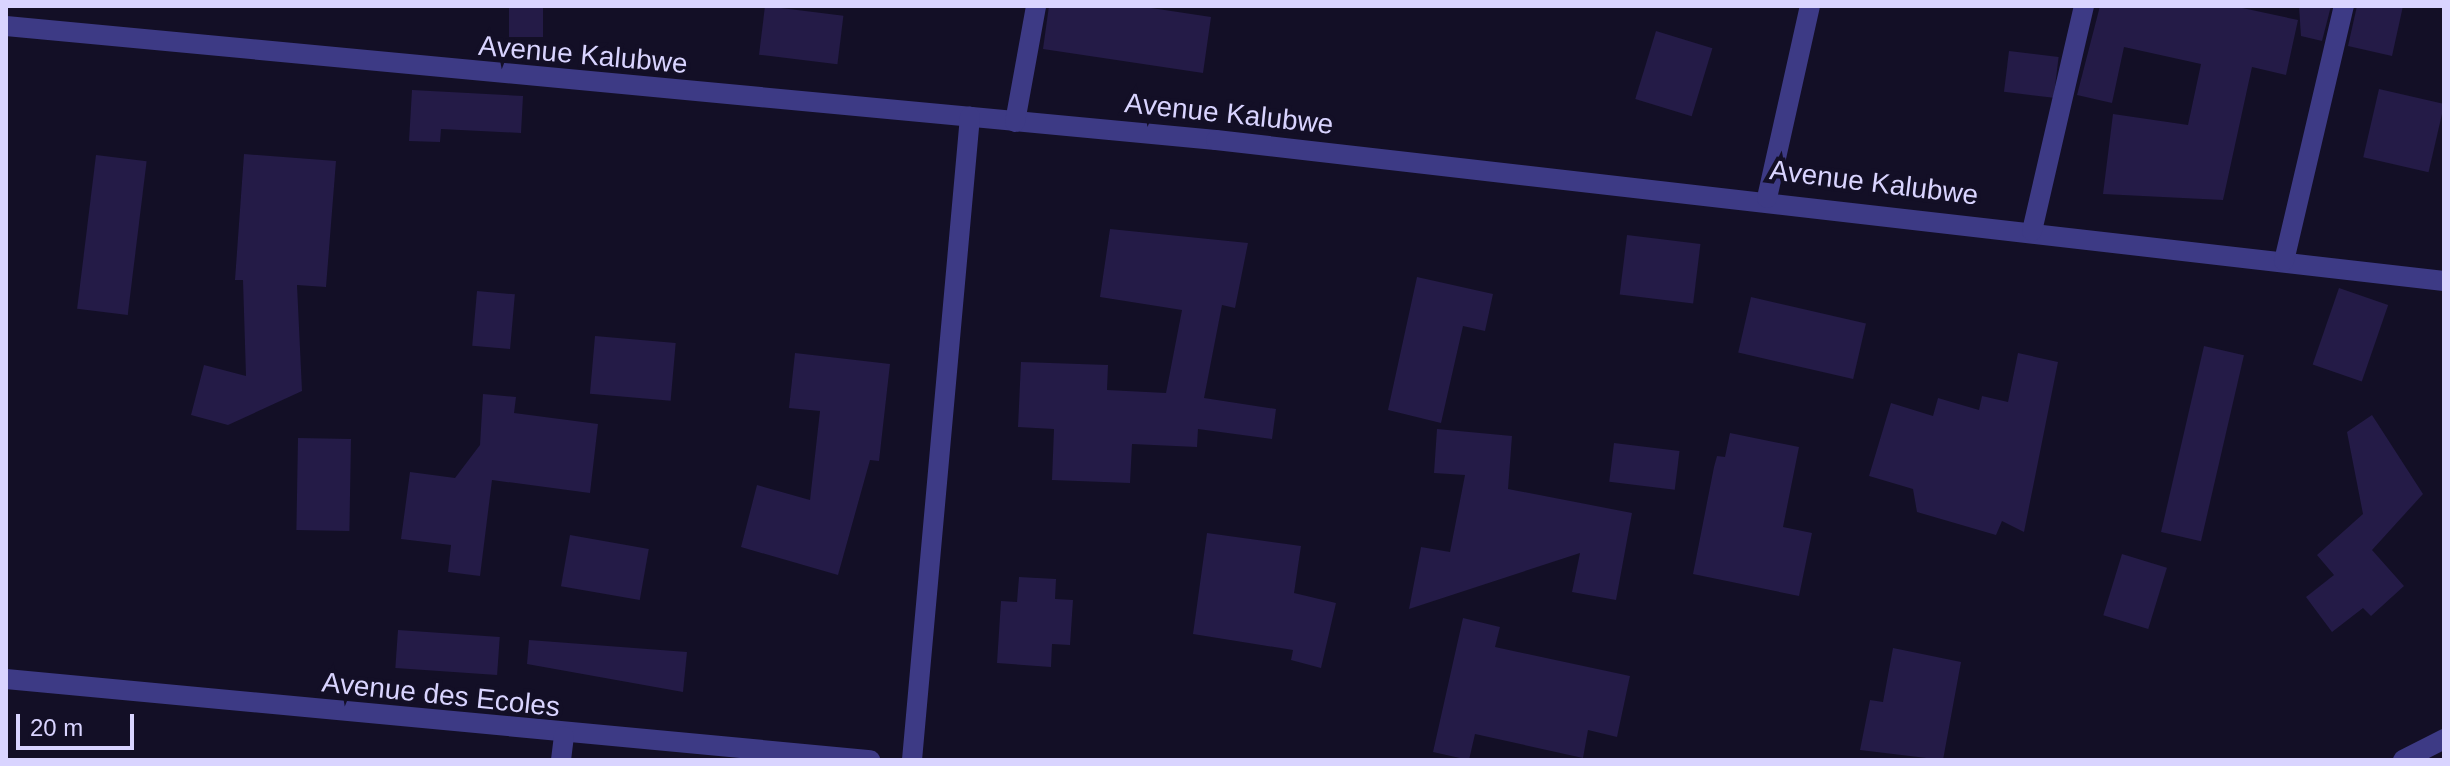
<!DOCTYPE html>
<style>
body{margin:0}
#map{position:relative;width:2450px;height:766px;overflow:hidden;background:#130f26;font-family:Helvetica,sans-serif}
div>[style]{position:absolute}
.building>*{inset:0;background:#241b47;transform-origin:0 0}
.minor>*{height:20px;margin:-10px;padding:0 10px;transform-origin:10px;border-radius:10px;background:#3d3a85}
span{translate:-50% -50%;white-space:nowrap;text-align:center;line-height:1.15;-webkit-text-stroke:8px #130f26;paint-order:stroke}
.street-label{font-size:28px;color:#d9d4ff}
.frame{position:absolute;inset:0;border:8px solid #d9d4ff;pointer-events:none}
.scale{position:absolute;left:16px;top:714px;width:118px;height:36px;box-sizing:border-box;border:4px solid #d9d4ff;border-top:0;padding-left:10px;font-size:24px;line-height:28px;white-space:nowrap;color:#d9d4ff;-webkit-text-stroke:6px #130f26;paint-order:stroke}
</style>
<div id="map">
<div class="building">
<div style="left:509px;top:6px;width:34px;height:31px"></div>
<div style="left:765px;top:6px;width:79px;height:49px;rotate:7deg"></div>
<div style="clip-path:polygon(1049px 6px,1138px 6px,1211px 17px,1203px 73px,1043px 49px)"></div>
<div style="clip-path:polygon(2100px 6px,2233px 6px,2298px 20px,2286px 75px,2252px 67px,2223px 200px,2103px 194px,2113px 114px,2188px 125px,2201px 64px,2124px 47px,2112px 103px,2077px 95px)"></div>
<div style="clip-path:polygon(2299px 6px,2331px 6px,2322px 41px,2301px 36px)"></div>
<div style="clip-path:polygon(2357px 6px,2403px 6px,2392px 56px,2348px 46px)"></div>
<div style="left:1656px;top:31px;width:59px;height:71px;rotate:17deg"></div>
<div style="left:2009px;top:51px;width:50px;height:41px;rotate:7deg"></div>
<div style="left:2379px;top:89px;width:67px;height:70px;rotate:13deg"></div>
<div style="clip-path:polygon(412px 90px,523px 96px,521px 133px,441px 129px,440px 142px,409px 141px)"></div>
<div style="clip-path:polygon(244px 154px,336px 161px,326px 287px,297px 285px,302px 391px,228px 425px,191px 415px,204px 365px,246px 376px,243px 280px,235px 280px)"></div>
<div style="left:96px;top:155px;width:51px;height:155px;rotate:7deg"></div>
<div style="clip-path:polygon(1110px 229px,1248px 243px,1235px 308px,1222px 305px,1204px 398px,1276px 409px,1272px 439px,1198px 429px,1197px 447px,1132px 444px,1130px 483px,1052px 480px,1054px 429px,1018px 427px,1021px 362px,1108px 365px,1107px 390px,1166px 393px,1182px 310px,1100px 297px)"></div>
<div style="left:1627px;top:235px;width:74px;height:60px;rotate:7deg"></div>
<div style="clip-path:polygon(1417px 277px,1493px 294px,1485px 331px,1463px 326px,1441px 423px,1388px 410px)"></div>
<div style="left:2339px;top:288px;width:52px;height:81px;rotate:19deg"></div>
<div style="left:477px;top:291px;width:38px;height:55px;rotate:5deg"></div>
<div style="left:1751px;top:297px;width:118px;height:57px;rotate:13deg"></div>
<div style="left:595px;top:336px;width:81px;height:58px;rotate:5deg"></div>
<div style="left:2204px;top:346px;width:41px;height:191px;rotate:13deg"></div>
<div style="clip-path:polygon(795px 353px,890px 364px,879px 461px,870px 460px,838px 575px,741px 547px,757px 485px,810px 500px,820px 411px,789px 408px)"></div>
<div style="clip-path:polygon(2018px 353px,2058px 362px,2024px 532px,2002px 521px,1996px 535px,1917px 512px,1913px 489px,1869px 476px,1891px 403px,1933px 416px,1938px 398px,1979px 410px,1982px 396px,2008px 402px)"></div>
<div style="clip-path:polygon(483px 394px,516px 397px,514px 413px,598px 424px,590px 493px,492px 480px,480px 576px,448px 572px,451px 545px,401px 539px,410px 472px,455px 478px,480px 445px)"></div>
<div style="clip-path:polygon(2372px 415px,2423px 494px,2372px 550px,2404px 586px,2371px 616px,2363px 608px,2332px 632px,2306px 597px,2334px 575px,2317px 555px,2363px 514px,2347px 432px)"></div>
<div style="clip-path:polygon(1437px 429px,1512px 436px,1508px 489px,1632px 513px,1616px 600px,1572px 592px,1580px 553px,1409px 609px,1421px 547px,1450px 552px,1465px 475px,1434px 473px)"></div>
<div style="clip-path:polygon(1730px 433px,1799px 447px,1783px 527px,1812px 533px,1799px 596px,1693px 574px,1714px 467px,1717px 456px,1725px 457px)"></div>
<div style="left:298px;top:438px;width:53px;height:92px;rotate:1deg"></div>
<div style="left:1614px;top:443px;width:66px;height:39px;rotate:7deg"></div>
<div style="clip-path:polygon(1207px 533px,1301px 546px,1294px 593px,1336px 603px,1321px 668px,1291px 660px,1293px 650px,1193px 634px)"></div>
<div style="left:570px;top:535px;width:80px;height:52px;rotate:10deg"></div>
<div style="left:2122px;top:554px;width:47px;height:64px;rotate:17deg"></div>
<div style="clip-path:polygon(1019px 577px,1056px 579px,1055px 599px,1073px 600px,1070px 645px,1052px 644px,1051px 667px,997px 663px,1001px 601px,1017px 602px)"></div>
<div style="clip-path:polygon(1463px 618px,1500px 627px,1495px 647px,1630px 676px,1617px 737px,1588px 730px,1583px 758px,1475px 734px,1469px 760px,1433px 752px)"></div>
<div style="left:398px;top:630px;width:102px;height:38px;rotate:4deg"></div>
<div style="clip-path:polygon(529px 640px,687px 652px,683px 692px,527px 664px)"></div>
<div style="clip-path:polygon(1893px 648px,1961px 662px,1943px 760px,1860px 750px,1870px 700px,1883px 702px)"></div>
</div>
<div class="minor">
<div style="left:6px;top:26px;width:1215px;rotate:5.38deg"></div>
<div style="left:1216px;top:140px;width:1236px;rotate:6.55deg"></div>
<div style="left:1015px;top:122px;width:118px;rotate:-79.7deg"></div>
<div style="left:1767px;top:198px;width:197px;rotate:-77.4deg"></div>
<div style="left:2032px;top:231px;width:231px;rotate:-77deg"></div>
<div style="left:2284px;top:261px;width:262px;rotate:-76.8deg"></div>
<div style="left:6px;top:679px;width:868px;rotate:5.36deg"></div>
<div style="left:561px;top:760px;width:24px;rotate:-83deg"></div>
<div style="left:912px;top:760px;width:646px;rotate:-84.85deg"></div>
<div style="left:2403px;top:760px;width:46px;rotate:-27.1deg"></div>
</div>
<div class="street-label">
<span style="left:583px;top:55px;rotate:5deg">Avenue Kalubwe</span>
<span style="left:1229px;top:114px;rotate:6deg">Avenue Kalubwe</span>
<span style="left:1874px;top:183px;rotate:7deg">Avenue Kalubwe</span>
<span style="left:441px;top:695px;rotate:6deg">Avenue des Ecoles</span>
</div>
<div class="frame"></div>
<div class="scale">20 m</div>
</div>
